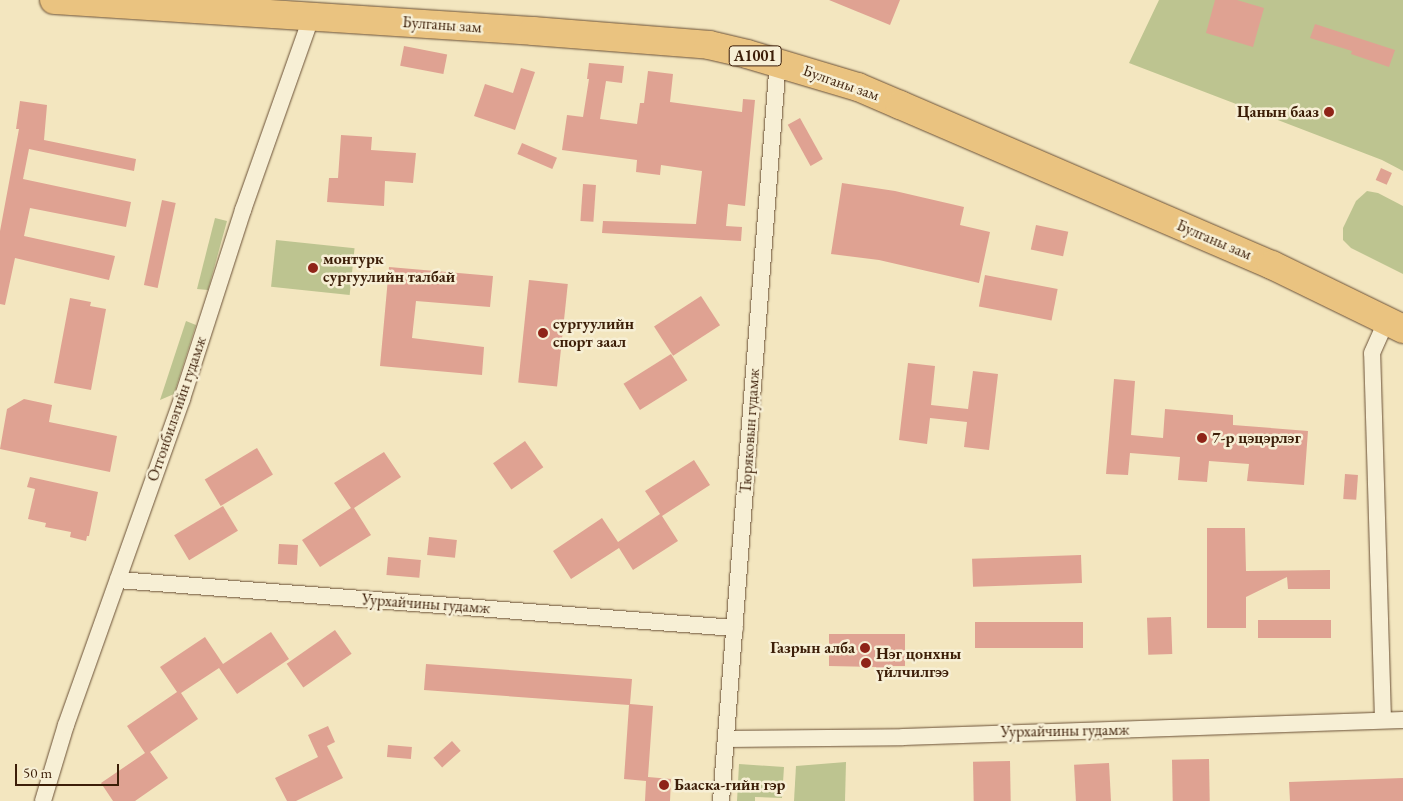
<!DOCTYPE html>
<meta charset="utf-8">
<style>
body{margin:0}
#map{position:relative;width:1403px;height:801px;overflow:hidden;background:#f3e6bf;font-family:"EB Garamond",serif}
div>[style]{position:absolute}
.green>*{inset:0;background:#bdc490;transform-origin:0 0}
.building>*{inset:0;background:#dfa292;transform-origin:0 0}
.roads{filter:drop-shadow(0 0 1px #6a5036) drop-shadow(0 0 1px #6a5036)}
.street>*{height:16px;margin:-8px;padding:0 8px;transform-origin:8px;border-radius:8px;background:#f7efd5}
.highway>*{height:28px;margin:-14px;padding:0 14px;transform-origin:14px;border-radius:14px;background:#eac380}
.dots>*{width:14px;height:14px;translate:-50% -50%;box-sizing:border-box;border:2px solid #f7efd5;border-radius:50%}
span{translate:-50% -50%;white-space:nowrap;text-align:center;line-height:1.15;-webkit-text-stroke:5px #f7efd5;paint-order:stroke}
.shield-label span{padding:1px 4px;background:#f7efd5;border:1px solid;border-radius:4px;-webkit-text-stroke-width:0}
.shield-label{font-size:15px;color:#3c1e08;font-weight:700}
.street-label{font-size:16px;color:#3c1e08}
.poi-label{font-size:16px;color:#3c1e08;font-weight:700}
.right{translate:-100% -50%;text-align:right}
.left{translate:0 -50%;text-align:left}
.scale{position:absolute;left:15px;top:764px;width:104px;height:22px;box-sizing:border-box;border:2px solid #3c1e08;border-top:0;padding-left:6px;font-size:15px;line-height:18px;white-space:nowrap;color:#3c1e08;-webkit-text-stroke:4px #f7efd5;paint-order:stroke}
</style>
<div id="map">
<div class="green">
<div style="clip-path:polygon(1159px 0,1403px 0,1403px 171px,1382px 160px,1129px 63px)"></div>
<div style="clip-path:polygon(1367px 191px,1378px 193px,1403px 206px,1403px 274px,1351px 248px,1343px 240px,1343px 228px,1356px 201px)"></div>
<div style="clip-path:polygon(215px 218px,227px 221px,208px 290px,197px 289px)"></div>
<div style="left:276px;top:240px;width:79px;height:47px;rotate:6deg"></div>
<div style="clip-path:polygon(186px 321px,196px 325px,174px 394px,160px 400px)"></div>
<div style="clip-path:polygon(846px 762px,845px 801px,794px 801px,796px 766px)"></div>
<div style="clip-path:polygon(739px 764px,784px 767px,782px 798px,755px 797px,755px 801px,737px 801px)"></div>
</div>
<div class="building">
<div style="clip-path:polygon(829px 0,900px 0,890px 25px)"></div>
<div style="clip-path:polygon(1215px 0,1237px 0,1264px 8px,1253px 47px,1206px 33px)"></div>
<div style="clip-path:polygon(1315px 24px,1395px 50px,1389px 67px,1351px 54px,1352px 51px,1310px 38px)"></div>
<div style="left:404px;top:46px;width:44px;height:20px;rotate:11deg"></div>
<div style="clip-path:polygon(589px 63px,624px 66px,622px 83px,606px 81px,600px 119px,637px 124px,640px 103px,644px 103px,648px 71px,673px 74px,670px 102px,742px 112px,743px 99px,755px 100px,745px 206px,728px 204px,726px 226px,742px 227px,741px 241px,602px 233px,603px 221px,696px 224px,702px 171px,661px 165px,660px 175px,636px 172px,637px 160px,562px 150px,567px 115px,583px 117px,589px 79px,587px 79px)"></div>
<div style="clip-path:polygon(521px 68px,535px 72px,515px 130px,474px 116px,485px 84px,513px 93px)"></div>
<div style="clip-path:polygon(20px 101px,47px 105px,44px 140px,136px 159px,134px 171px,29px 149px,23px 179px,131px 202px,126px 227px,30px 208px,24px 236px,115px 256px,109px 280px,15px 258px,5px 305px,0 304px,0 231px,19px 129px,16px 129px)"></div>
<div style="left:800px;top:118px;width:47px;height:14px;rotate:61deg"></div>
<div style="clip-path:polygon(341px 135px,372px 137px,371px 150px,416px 153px,413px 183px,385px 181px,384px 206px,327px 202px,329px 178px,338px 178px)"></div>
<div style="left:522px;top:143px;width:38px;height:12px;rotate:23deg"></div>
<div style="left:1381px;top:168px;width:12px;height:13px;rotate:24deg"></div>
<div style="clip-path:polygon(842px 183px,895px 191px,964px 207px,960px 225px,990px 232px,979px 283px,879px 260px,831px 254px)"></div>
<div style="left:583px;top:184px;width:13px;height:37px;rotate:4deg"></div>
<div style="left:162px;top:200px;width:14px;height:87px;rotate:12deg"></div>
<div style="left:1036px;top:225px;width:33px;height:25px;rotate:12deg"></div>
<div style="clip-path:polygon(389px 267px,493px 276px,490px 307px,416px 301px,412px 338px,484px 347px,482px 375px,380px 366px)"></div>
<div style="left:985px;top:275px;width:74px;height:32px;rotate:11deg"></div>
<div style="left:529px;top:280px;width:39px;height:103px;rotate:6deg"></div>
<div style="left:701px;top:296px;width:35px;height:56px;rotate:57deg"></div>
<div style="clip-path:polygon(70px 298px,91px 302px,90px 306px,106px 309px,91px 390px,54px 383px)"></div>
<div style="left:671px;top:354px;width:31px;height:56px;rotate:58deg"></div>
<div style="clip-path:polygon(908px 363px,935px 366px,931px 405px,968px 409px,973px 371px,998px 374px,989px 450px,964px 447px,967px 422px,930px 418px,927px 444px,899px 440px)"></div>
<div style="clip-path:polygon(1114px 379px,1135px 381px,1131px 435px,1163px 438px,1165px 409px,1233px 415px,1233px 425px,1308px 431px,1304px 485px,1247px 481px,1249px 464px,1209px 461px,1207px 482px,1178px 480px,1180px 457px,1130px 453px,1128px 475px,1106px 474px)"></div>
<div style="clip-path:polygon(24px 399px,52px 405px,49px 422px,117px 436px,110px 472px,0 449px,7px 409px)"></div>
<div style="left:525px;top:441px;width:32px;height:39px;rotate:55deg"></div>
<div style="left:257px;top:448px;width:31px;height:61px;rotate:59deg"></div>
<div style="clip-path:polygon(384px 452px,401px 477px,354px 508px,371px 535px,320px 567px,302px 540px,351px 508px,334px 483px)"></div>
<div style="clip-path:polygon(694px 460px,710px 485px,662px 516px,678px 541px,633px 570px,619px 548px,571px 579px,553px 551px,602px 518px,618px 542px,660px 514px,645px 491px)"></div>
<div style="left:1345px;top:474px;width:13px;height:25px;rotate:4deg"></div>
<div style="clip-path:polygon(30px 477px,98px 492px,89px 536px,87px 536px,86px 541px,70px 537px,71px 532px,45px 527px,46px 523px,28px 519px,35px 489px,27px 487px)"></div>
<div style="left:223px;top:506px;width:29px;height:57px;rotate:59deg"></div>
<div style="clip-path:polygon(1207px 528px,1245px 528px,1246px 571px,1330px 570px,1330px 589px,1288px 589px,1287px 577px,1246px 597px,1246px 628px,1207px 628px)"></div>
<div style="left:429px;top:537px;width:28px;height:18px;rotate:6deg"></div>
<div style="left:279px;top:544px;width:19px;height:20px;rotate:3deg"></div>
<div style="left:1081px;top:555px;width:28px;height:109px;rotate:88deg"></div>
<div style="left:388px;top:557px;width:33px;height:18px;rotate:5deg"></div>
<div style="left:1171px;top:617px;width:37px;height:24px;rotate:88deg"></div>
<div style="left:1331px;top:620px;width:18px;height:73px;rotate:90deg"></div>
<div style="left:1083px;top:622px;width:26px;height:108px;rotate:90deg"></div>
<div style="left:335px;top:630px;width:29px;height:59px;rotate:55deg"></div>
<div style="clip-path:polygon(271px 632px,289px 659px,237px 694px,219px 668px,181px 693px,198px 719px,150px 752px,168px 778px,135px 801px,113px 801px,101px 783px,145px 753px,127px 726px,177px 692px,160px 667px,205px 637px,223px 664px)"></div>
<div style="clip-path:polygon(829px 634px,905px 634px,905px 666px,890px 666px,890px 673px,877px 673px,876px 667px,829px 666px)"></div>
<div style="clip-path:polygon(426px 664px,632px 679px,630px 704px,653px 706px,648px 777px,671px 779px,670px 801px,645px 801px,646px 781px,624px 779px,629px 705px,424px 690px)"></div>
<div style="clip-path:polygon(328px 726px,335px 742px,327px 746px,343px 778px,296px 801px,287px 801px,275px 778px,318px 757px,308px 735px)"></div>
<div style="left:452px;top:741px;width:13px;height:25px;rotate:48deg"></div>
<div style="left:388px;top:745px;width:24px;height:12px;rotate:5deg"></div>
<div style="left:1209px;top:759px;width:42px;height:37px;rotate:89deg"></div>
<div style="left:1010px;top:761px;width:40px;height:37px;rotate:89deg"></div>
<div style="left:1109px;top:763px;width:38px;height:35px;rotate:87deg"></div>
<div style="clip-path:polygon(1403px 778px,1403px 801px,1290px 801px,1289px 782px)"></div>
</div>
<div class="roads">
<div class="street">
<div style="left:118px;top:580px;width:619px;rotate:4.45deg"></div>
<div style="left:1383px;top:720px;width:367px;rotate:-91.7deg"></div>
<div style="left:1372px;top:353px;width:37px;rotate:-66deg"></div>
<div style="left:726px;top:739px;width:177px;rotate:-0.6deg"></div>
<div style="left:903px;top:737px;width:500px;rotate:-1.95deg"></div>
<div style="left:43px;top:801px;width:79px;rotate:-73.2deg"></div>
<div style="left:66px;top:725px;width:346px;rotate:-70.4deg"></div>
<div style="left:182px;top:399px;width:199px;rotate:-72.1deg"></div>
<div style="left:243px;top:210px;width:204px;rotate:-70.5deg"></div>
<div style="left:721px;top:801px;width:742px;rotate:-85.6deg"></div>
</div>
<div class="highway">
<div style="left:54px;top:0;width:480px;rotate:3.7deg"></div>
<div style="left:533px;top:31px;width:177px;rotate:4.5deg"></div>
<div style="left:709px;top:45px;width:39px;rotate:13deg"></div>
<div style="left:747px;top:54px;width:116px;rotate:16.6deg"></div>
<div style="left:858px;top:87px;width:46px;rotate:23.2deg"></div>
<div style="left:900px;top:105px;width:405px;rotate:23.3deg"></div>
<div style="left:1272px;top:265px;width:146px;rotate:26deg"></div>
</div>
</div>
<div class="dots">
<div style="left:1329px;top:112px;background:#8f2418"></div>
<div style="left:313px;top:268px;background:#8f2418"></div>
<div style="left:543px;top:333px;background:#8f2418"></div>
<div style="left:1202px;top:438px;background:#8f2418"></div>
<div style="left:865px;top:648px;background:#8f2418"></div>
<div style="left:866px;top:663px;background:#8f2418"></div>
<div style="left:664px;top:785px;background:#8f2418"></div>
</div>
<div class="shield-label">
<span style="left:755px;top:56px">A1001</span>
</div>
<div class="street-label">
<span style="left:442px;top:25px;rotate:4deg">Булганы зам</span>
<span style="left:841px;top:83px;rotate:19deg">Булганы зам</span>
<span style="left:1214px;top:240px;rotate:23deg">Булганы зам</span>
<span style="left:177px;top:409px;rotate:-71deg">Отгонбилэгийн гудамж</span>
<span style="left:750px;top:431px;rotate:-86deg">Тюряковын гудамж</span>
<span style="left:426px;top:604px;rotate:4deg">Уурхайчины гудамж</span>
<span style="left:1065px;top:731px;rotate:-1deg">Уурхайчины гудамж</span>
</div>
<div class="poi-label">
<span class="right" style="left:1319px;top:112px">Цанын бааз</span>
<span class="left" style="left:323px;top:268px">монтурк<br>сургуулийн талбай</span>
<span class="left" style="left:553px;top:333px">сургуулийн<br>спорт заал</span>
<span class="left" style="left:1212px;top:438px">7-р цэцэрлэг</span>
<span class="right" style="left:855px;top:648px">Газрын алба</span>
<span class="left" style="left:876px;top:663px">Нэг цонхны<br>үйлчилгээ</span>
<span class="left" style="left:674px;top:785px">Бааска-гийн гэр</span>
</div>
<div class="scale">50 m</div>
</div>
